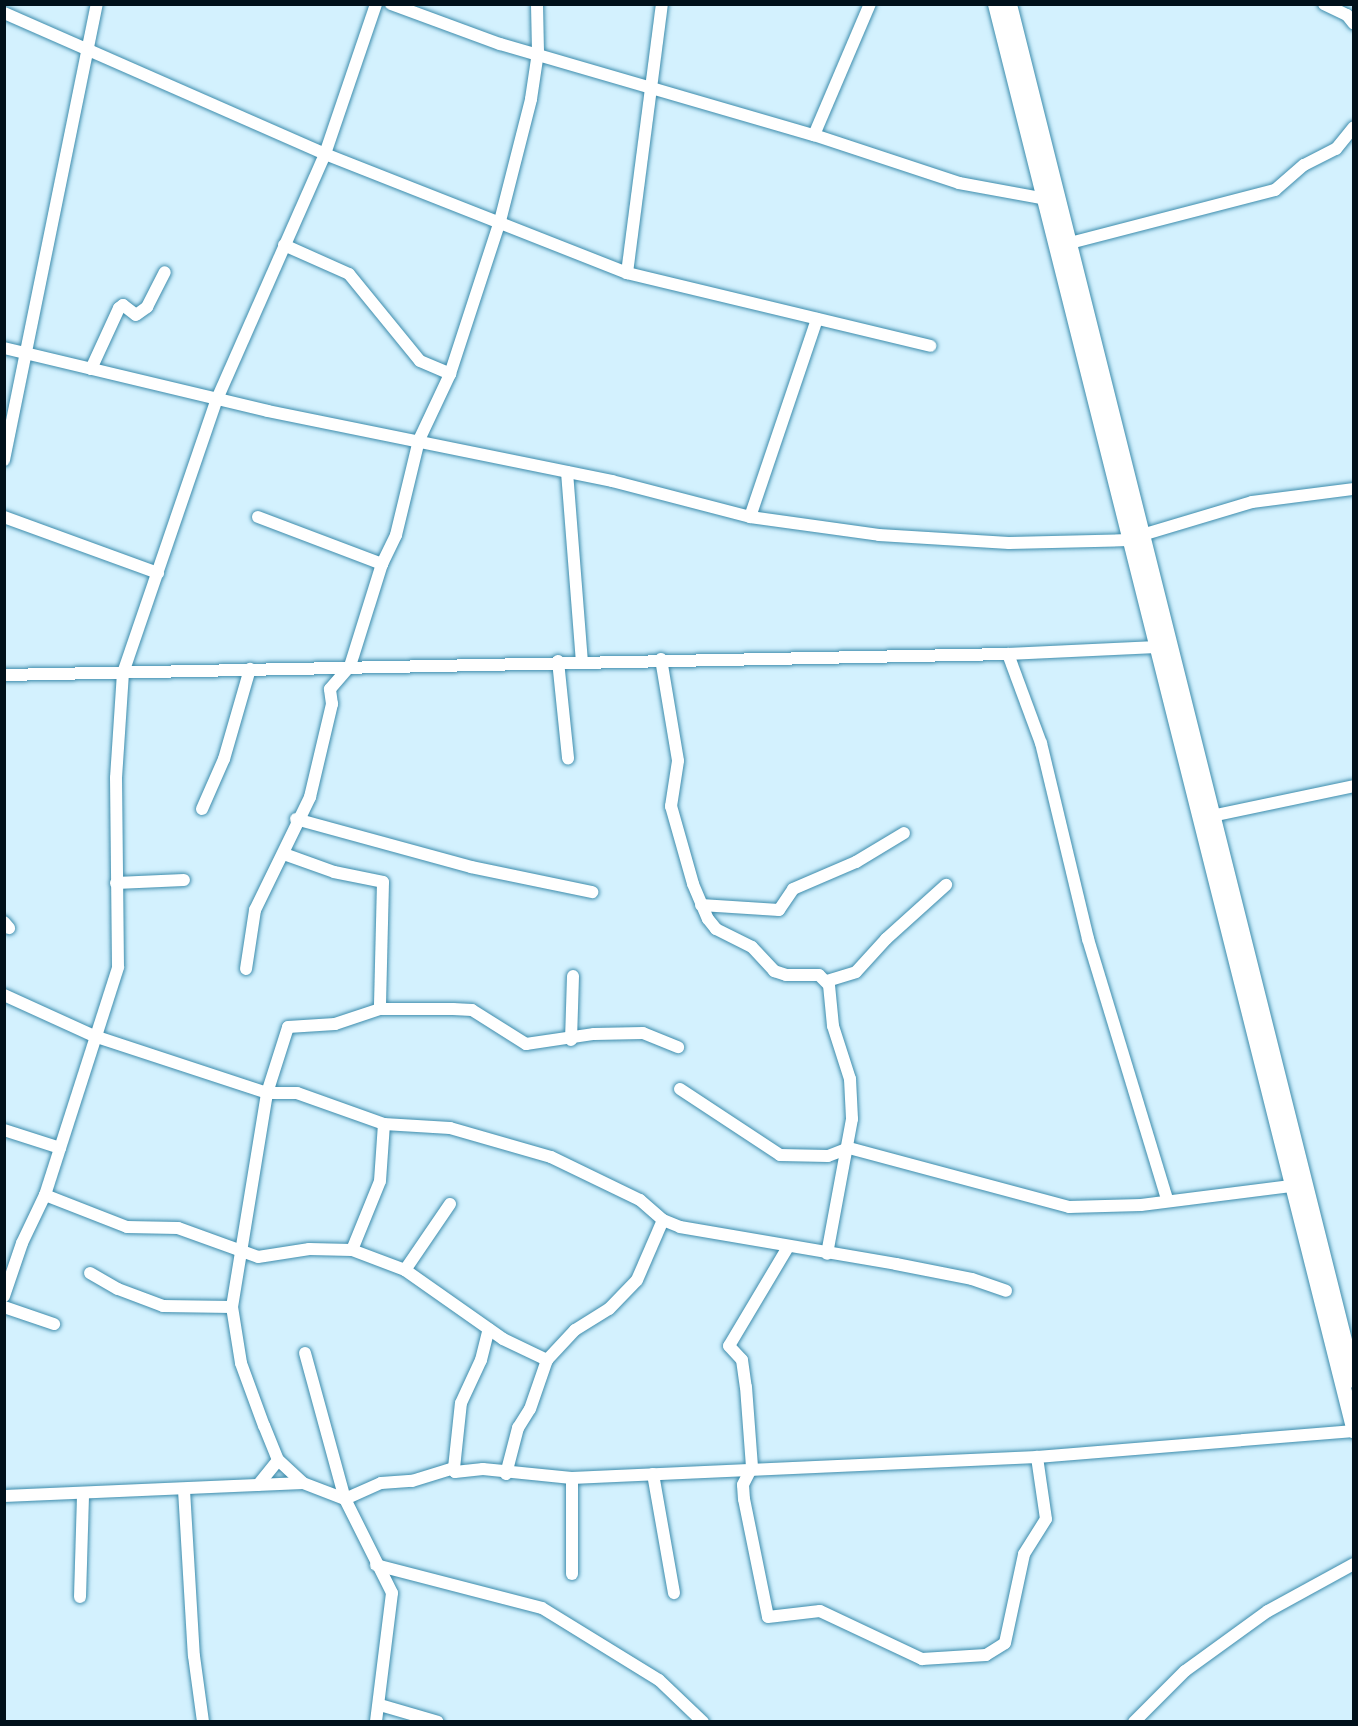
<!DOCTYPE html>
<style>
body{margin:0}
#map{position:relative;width:1358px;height:1726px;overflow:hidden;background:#d3f1fe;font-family:"PT Sans Narrow",sans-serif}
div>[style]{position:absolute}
.roads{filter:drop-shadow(0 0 2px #3d8cac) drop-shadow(0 0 2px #3d8cac)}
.minor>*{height:12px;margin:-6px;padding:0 6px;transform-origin:6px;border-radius:6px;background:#fff}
.tertiary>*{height:15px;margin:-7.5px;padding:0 7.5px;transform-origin:7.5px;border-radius:7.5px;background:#fff}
span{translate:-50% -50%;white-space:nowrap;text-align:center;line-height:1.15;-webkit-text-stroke:4.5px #d3f1fe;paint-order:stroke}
.frame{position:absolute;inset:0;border:6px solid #00101a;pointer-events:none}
</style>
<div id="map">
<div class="roads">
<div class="minor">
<div style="left:391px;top:4px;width:116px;rotate:20.2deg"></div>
<div style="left:500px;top:44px;width:327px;rotate:16.2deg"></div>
<div style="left:814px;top:135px;width:153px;rotate:18.3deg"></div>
<div style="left:959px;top:183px;width:88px;rotate:10.4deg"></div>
<div style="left:1324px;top:4px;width:25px;rotate:26deg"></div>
<div style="left:1347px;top:15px;width:11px;rotate:52deg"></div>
<div style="left:4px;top:13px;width:351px;rotate:23.7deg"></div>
<div style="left:325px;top:154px;width:325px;rotate:21.5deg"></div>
<div style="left:627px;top:273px;width:312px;rotate:13.5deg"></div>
<div style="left:814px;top:135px;width:142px;rotate:-66.9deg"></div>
<div style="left:1070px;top:243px;width:212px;rotate:-14.5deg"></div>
<div style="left:1275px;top:190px;width:38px;rotate:-41deg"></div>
<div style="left:1304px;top:165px;width:36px;rotate:-27deg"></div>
<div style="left:1336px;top:149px;width:28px;rotate:-51deg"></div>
<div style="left:284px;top:245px;width:71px;rotate:24deg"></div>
<div style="left:349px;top:274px;width:112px;rotate:50.8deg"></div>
<div style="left:420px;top:361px;width:33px;rotate:23deg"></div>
<div style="left:627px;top:273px;width:271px;rotate:-82.6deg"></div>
<div style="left:4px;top:348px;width:271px;rotate:13.4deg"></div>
<div style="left:268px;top:411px;width:351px;rotate:11.5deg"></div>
<div style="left:612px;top:481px;width:143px;rotate:14.6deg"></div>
<div style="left:750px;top:517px;width:130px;rotate:7.9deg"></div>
<div style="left:879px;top:535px;width:130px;rotate:3.5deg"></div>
<div style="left:1009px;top:543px;width:119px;rotate:-1.4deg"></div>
<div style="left:91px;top:369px;width:67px;rotate:-65.3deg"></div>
<div style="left:119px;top:308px;width:5px;rotate:-37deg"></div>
<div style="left:123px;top:305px;width:16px;rotate:38deg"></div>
<div style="left:136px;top:315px;width:14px;rotate:-36deg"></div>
<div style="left:147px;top:307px;width:39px;rotate:-63deg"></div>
<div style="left:4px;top:460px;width:465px;rotate:-78.5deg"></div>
<div style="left:567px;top:472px;width:190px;rotate:85.5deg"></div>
<div style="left:4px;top:517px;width:164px;rotate:20deg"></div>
<div style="left:258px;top:517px;width:133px;rotate:20.8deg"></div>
<div style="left:750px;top:517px;width:209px;rotate:-71.3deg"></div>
<div style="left:1142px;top:535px;width:115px;rotate:-16.7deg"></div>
<div style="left:1252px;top:502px;width:103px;rotate:-7.3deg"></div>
<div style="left:1008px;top:654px;width:95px;rotate:69.7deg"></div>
<div style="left:1041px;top:743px;width:202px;rotate:76.5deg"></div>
<div style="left:1088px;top:939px;width:272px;rotate:73.1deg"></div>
<div style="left:661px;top:659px;width:103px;rotate:80.5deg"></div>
<div style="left:678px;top:761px;width:46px;rotate:98.8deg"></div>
<div style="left:671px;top:806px;width:81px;rotate:74.2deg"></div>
<div style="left:693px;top:884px;width:38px;rotate:67deg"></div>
<div style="left:708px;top:919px;width:13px;rotate:51deg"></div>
<div style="left:716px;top:929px;width:40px;rotate:26.6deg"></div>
<div style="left:752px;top:947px;width:33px;rotate:47deg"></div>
<div style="left:774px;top:971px;width:13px;rotate:18deg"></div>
<div style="left:786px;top:975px;width:33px"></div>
<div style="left:819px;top:975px;width:14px;rotate:45deg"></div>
<div style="left:829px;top:985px;width:41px;rotate:84.4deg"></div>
<div style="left:833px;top:1026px;width:56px;rotate:72.2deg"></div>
<div style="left:850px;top:1079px;width:40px;rotate:87.1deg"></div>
<div style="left:852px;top:1119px;width:137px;rotate:100.5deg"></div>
<div style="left:558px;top:661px;width:98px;rotate:84.1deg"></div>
<div style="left:4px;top:675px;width:1004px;rotate:-1.2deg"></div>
<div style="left:1008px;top:654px;width:148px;rotate:-2.7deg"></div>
<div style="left:202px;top:809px;width:55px;rotate:-66.3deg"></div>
<div style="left:224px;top:759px;width:94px;rotate:-73.9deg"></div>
<div style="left:1212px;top:816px;width:145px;rotate:-11.9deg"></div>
<div style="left:296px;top:819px;width:181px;rotate:15.3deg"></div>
<div style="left:471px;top:867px;width:124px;rotate:11.7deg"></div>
<div style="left:284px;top:854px;width:53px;rotate:19.8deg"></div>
<div style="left:334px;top:872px;width:50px;rotate:11.5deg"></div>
<div style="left:383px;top:882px;width:127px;rotate:91.4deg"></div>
<div style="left:116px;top:883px;width:68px;rotate:-2.5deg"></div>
<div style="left:701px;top:905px;width:78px;rotate:3.7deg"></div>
<div style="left:779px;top:910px;width:25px;rotate:-56deg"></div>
<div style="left:793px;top:889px;width:69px;rotate:-23.2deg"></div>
<div style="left:856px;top:862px;width:56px;rotate:-31.1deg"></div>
<div style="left:4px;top:922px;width:8px;rotate:50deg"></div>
<div style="left:246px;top:969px;width:60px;rotate:-81.3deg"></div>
<div style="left:255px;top:910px;width:126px;rotate:-64deg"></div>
<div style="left:310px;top:797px;width:96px;rotate:-76.7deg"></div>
<div style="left:332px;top:704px;width:15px;rotate:-98deg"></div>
<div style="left:330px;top:689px;width:30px;rotate:-49deg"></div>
<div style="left:350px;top:666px;width:107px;rotate:-72.6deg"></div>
<div style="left:382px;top:564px;width:32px;rotate:-64deg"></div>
<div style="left:396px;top:535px;width:98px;rotate:-76.4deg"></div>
<div style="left:419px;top:440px;width:73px;rotate:-64.8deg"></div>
<div style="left:450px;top:374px;width:161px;rotate:-71.9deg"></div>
<div style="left:500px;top:221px;width:126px;rotate:-75.7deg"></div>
<div style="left:531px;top:99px;width:48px;rotate:-81.5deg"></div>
<div style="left:538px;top:52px;width:48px;rotate:-91.2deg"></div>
<div style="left:827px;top:981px;width:30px;rotate:-17deg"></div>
<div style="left:856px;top:972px;width:45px;rotate:-47.7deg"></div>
<div style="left:886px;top:939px;width:81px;rotate:-42deg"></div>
<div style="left:4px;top:995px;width:99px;rotate:24.5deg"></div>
<div style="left:94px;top:1036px;width:182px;rotate:18.2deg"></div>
<div style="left:267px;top:1093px;width:30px"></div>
<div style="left:297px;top:1093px;width:92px;rotate:19.6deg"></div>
<div style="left:384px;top:1124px;width:66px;rotate:3.5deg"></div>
<div style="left:450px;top:1128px;width:105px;rotate:16deg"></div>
<div style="left:551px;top:1157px;width:99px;rotate:25.8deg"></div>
<div style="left:640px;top:1200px;width:30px;rotate:41deg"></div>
<div style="left:663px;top:1220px;width:18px;rotate:22deg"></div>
<div style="left:680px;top:1227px;width:219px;rotate:9.7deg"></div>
<div style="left:896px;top:1264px;width:77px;rotate:11.2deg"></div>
<div style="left:972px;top:1279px;width:36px;rotate:19deg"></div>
<div style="left:571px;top:1040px;width:64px;rotate:-88.2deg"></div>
<div style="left:680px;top:1089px;width:120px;rotate:33.4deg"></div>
<div style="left:780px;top:1155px;width:48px;rotate:1.2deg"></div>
<div style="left:828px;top:1156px;width:22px;rotate:-21deg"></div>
<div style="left:849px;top:1148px;width:228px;rotate:15deg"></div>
<div style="left:1069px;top:1207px;width:72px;rotate:-1.6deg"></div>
<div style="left:1141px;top:1205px;width:151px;rotate:-7.2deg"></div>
<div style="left:4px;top:1130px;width:59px;rotate:17.8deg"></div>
<div style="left:45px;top:1195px;width:88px;rotate:21.3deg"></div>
<div style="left:127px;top:1227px;width:51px;rotate:1.1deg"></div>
<div style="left:178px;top:1228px;width:85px;rotate:19.9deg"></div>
<div style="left:258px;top:1257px;width:52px;rotate:-8.9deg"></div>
<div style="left:309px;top:1249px;width:43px;rotate:1.3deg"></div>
<div style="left:352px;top:1250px;width:57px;rotate:20.7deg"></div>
<div style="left:405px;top:1270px;width:120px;rotate:35.1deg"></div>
<div style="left:503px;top:1339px;width:49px;rotate:25.5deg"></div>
<div style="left:788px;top:1247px;width:115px;rotate:120.8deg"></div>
<div style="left:729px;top:1346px;width:19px;rotate:47deg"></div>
<div style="left:742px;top:1360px;width:27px;rotate:82deg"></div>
<div style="left:746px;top:1387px;width:80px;rotate:85.7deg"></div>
<div style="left:752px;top:1467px;width:20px;rotate:117deg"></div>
<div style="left:743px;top:1485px;width:14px;rotate:86deg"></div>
<div style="left:744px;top:1499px;width:120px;rotate:78.5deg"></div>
<div style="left:768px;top:1617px;width:52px;rotate:-6.6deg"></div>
<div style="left:820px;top:1611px;width:113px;rotate:25.2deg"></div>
<div style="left:922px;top:1659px;width:64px;rotate:-3.6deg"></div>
<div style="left:986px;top:1655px;width:22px;rotate:-32deg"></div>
<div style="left:1005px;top:1643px;width:91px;rotate:-77.9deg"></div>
<div style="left:1024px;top:1554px;width:41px;rotate:-57.8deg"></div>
<div style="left:1046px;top:1519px;width:63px;rotate:-98.3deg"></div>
<div style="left:352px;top:1250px;width:74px;rotate:-67.9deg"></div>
<div style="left:380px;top:1181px;width:57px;rotate:-86deg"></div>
<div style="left:405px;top:1270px;width:80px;rotate:-55.7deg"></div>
<div style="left:90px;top:1273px;width:32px;rotate:30deg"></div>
<div style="left:118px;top:1289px;width:48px;rotate:20.7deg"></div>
<div style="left:163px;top:1306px;width:69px;rotate:0.8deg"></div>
<div style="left:4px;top:1296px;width:56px;rotate:-71.2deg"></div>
<div style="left:22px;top:1243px;width:53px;rotate:-64.4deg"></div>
<div style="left:45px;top:1195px;width:239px;rotate:-72.2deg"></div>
<div style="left:118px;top:967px;width:189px;rotate:-90.6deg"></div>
<div style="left:116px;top:778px;width:105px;rotate:-86.2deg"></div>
<div style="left:123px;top:673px;width:290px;rotate:-71.1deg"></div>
<div style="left:217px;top:399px;width:268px;rotate:-66.2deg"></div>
<div style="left:325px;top:154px;width:158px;rotate:-71.2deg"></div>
<div style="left:4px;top:1307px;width:53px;rotate:18.8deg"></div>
<div style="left:305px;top:1353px;width:151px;rotate:74.7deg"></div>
<div style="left:345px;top:1499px;width:105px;rotate:63.4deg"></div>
<div style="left:392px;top:1593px;width:130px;rotate:97.1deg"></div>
<div style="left:454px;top:1468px;width:65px;rotate:-83.9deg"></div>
<div style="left:461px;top:1403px;width:47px;rotate:-65.1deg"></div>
<div style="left:481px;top:1360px;width:32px;rotate:-76deg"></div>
<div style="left:506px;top:1474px;width:48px;rotate:-75.4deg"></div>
<div style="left:518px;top:1428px;width:22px;rotate:-58deg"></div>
<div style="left:530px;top:1409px;width:52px;rotate:-70.9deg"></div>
<div style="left:547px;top:1360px;width:41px;rotate:-47deg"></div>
<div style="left:575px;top:1330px;width:40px;rotate:-32deg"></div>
<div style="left:609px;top:1309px;width:40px;rotate:-46deg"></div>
<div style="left:637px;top:1280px;width:65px;rotate:-66.6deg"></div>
<div style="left:653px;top:1474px;width:121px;rotate:80deg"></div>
<div style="left:572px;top:1478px;width:96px;rotate:90deg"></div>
<div style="left:303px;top:1483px;width:34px;rotate:-137deg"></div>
<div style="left:278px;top:1460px;width:37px;rotate:-112deg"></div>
<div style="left:264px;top:1426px;width:67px;rotate:-110.1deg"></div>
<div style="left:241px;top:1363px;width:57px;rotate:-99.1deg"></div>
<div style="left:232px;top:1307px;width:217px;rotate:-80.7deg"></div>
<div style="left:267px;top:1093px;width:69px;rotate:-72.3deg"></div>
<div style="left:288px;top:1027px;width:47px;rotate:-3.7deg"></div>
<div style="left:335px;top:1024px;width:47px;rotate:-18.4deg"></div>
<div style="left:380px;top:1009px;width:73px"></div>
<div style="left:453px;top:1009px;width:19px;rotate:3deg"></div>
<div style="left:472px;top:1010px;width:64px;rotate:32.2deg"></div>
<div style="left:526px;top:1044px;width:69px;rotate:-8.4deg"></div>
<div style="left:594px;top:1034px;width:49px;rotate:-1.2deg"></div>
<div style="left:643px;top:1033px;width:38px;rotate:22deg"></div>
<div style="left:258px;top:1485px;width:32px;rotate:-51deg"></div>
<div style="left:184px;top:1490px;width:166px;rotate:86.6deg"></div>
<div style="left:194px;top:1656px;width:67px;rotate:82.2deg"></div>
<div style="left:4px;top:1496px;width:299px;rotate:-2.5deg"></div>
<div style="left:303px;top:1483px;width:45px;rotate:20.9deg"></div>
<div style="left:345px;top:1499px;width:39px;rotate:-24deg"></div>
<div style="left:381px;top:1483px;width:31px;rotate:-4deg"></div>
<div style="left:412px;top:1481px;width:44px;rotate:-17.2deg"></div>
<div style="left:454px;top:1468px;width:4px;rotate:76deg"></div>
<div style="left:455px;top:1472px;width:28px;rotate:-6deg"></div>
<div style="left:483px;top:1469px;width:89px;rotate:5.8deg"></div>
<div style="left:572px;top:1478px;width:465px;rotate:-2.6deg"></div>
<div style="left:1037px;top:1457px;width:318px;rotate:-4.7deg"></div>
<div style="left:376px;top:1565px;width:171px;rotate:14.5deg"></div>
<div style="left:542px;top:1608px;width:137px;rotate:31.6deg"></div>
<div style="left:659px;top:1680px;width:61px;rotate:43.7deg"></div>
<div style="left:80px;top:1597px;width:103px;rotate:-88.3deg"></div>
<div style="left:380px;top:1705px;width:60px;rotate:16.3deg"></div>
<div style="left:1134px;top:1722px;width:72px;rotate:-45deg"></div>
<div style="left:1185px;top:1671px;width:102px;rotate:-35.9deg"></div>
<div style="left:1268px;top:1611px;width:98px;rotate:-28.7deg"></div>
</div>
<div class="tertiary">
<div style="left:995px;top:4px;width:1471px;rotate:75.88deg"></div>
<div style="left:1009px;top:4px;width:1419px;rotate:75.92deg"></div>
</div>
</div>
<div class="frame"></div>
</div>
